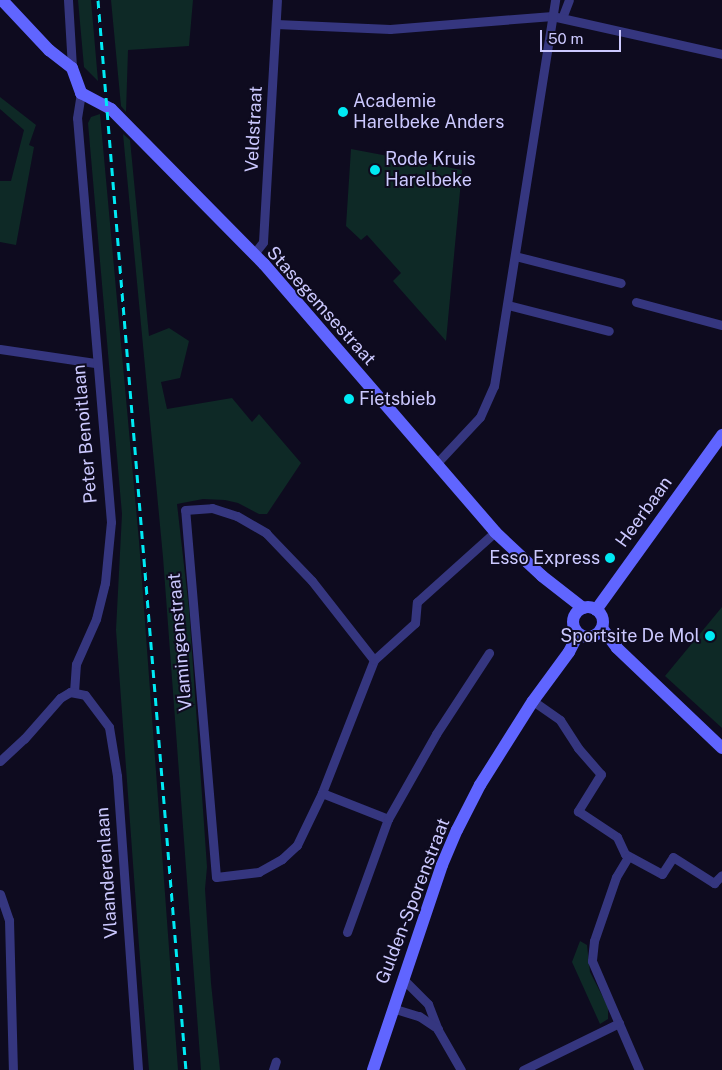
<!DOCTYPE html>
<style>
body{margin:0}
#map{position:relative;width:722px;height:1070px;overflow:hidden;background:#0e0b1f;font-family:"Public Sans",sans-serif}
div>[style]{position:absolute}
.green>*{inset:0;background:#0e2926}
.street>*{height:9px;margin:-4.5px;padding:0 4.5px;transform-origin:4.5px;border-radius:4.5px;background:#35367f}
.secondary>*{height:12px;margin:-6px;padding:0 6px;transform-origin:6px;border-radius:6px;background:#6065ff}
.secondary>.ring{margin:-6px;padding:0;box-sizing:content-box;background:none;border:12px solid #6065ff;border-radius:50%}
.rail>*{height:3px;margin-top:-1.5px;transform-origin:0;background:repeating-linear-gradient(90deg,#00eaf4 0 8px,transparent 0 14px)}
.dots>*{width:14px;height:14px;translate:-50% -50%;box-sizing:border-box;border:2px solid #0e0b1f;border-radius:50%}
span{translate:-50% -50%;white-space:nowrap;text-align:center;line-height:1.15;-webkit-text-stroke:4px #0e0b1f;paint-order:stroke}
.poi-label{font-size:18px;color:#ccc9ff}
.left{translate:0 -50%;text-align:left}
.right{translate:-100% -50%;text-align:right}
.street-label{font-size:18px;color:#ccc9ff}
.scale{position:absolute;left:540px;top:30px;width:81px;height:22px;box-sizing:border-box;border:2px solid #ccc9ff;border-top:0;padding-left:6px;font-size:15px;line-height:18px;white-space:nowrap;color:#ccc9ff;-webkit-text-stroke:4px #0e0b1f;paint-order:stroke}
</style>
<div id="map">
<div class="green">
<div style="clip-path:polygon(78px 0,91px 0,98px 81px,84px 67px)"></div>
<div style="clip-path:polygon(111px 0,193px 0,189px 46px,128px 50px,126px 112px,121px 106px)"></div>
<div style="clip-path:polygon(0 97px,36px 125px,29px 145px,34px 147px,16px 245px,0 242px,0 181px,11px 181px,24px 130px,0 109px)"></div>
<div style="clip-path:polygon(100px 114px,139px 541px,178px 1070px,149px 1070px,139px 946px,116px 630px,122px 514px,88px 123px,91px 117px)"></div>
<div style="clip-path:polygon(123px 134px,130px 140px,149px 336px,169px 328px,189px 341px,180px 378px,161px 382px,167px 409px,232px 398px,252px 422px,259px 414px,301px 463px,267px 514px,259px 514px,238px 503px,225px 500px,203px 499px,177px 504px,189px 609px,207px 867px,205px 889px,211px 983px,220px 1070px,201px 1070px,163px 557px)"></div>
<div style="clip-path:polygon(351px 149px,462px 170px,446px 341px,393px 281px,401px 273px,367px 235px,361px 240px,346px 226px)"></div>
<div style="clip-path:polygon(722px 607px,722px 728px,665px 676px)"></div>
<div style="clip-path:polygon(580px 941px,587px 945px,590px 972px,608px 1007px,608px 1019px,600px 1024px,572px 962px)"></div>
</div>
<div class="street">
<div style="left:68px;top:0;width:68px;rotate:86.6deg"></div>
<div style="left:562px;top:18px;width:19px;rotate:-69deg"></div>
<div style="left:276px;top:24px;width:114px;rotate:2.5deg"></div>
<div style="left:390px;top:29px;width:163px;rotate:-4.6deg"></div>
<div style="left:552px;top:16px;width:174px;rotate:12.6deg"></div>
<div style="left:253px;top:255px;width:16px;rotate:-52deg"></div>
<div style="left:263px;top:242px;width:242px;rotate:-86.7deg"></div>
<div style="left:515px;top:256px;width:109px;rotate:14.3deg"></div>
<div style="left:636px;top:302px;width:89px;rotate:15deg"></div>
<div style="left:508px;top:305px;width:104px;rotate:14.4deg"></div>
<div style="left:0;top:349px;width:96px;rotate:8.4deg"></div>
<div style="left:436px;top:464px;width:64px;rotate:-46.9deg"></div>
<div style="left:480px;top:417px;width:34px;rotate:-66deg"></div>
<div style="left:494px;top:386px;width:391px;rotate:-81deg"></div>
<div style="left:374px;top:660px;width:143px;rotate:111.4deg"></div>
<div style="left:322px;top:793px;width:58px;rotate:115.7deg"></div>
<div style="left:297px;top:845px;width:21px;rotate:137deg"></div>
<div style="left:282px;top:859px;width:26px;rotate:151deg"></div>
<div style="left:259px;top:872px;width:43px;rotate:173.4deg"></div>
<div style="left:216px;top:877px;width:368px;rotate:-94.8deg"></div>
<div style="left:185px;top:510px;width:27px;rotate:-4deg"></div>
<div style="left:212px;top:508px;width:26px;rotate:18deg"></div>
<div style="left:237px;top:516px;width:34px;rotate:30deg"></div>
<div style="left:266px;top:533px;width:66px;rotate:46.2deg"></div>
<div style="left:312px;top:581px;width:100px;rotate:51.9deg"></div>
<div style="left:374px;top:660px;width:55px;rotate:-42.1deg"></div>
<div style="left:415px;top:623px;width:21px;rotate:-85deg"></div>
<div style="left:417px;top:602px;width:105px;rotate:-41.9deg"></div>
<div style="left:74px;top:692px;width:28px;rotate:-86deg"></div>
<div style="left:76px;top:664px;width:49px;rotate:-66deg"></div>
<div style="left:96px;top:619px;width:37px;rotate:-76deg"></div>
<div style="left:105px;top:583px;width:61px;rotate:-84.4deg"></div>
<div style="left:111px;top:522px;width:405px;rotate:-94.8deg"></div>
<div style="left:77px;top:118px;width:25px;rotate:-81deg"></div>
<div style="left:533px;top:701px;width:33px;rotate:35deg"></div>
<div style="left:560px;top:720px;width:33px;rotate:57deg"></div>
<div style="left:578px;top:748px;width:35px;rotate:49deg"></div>
<div style="left:601px;top:774px;width:44px;rotate:121.9deg"></div>
<div style="left:578px;top:811px;width:47px;rotate:33.7deg"></div>
<div style="left:617px;top:837px;width:19px;rotate:65deg"></div>
<div style="left:625px;top:854px;width:42px;rotate:28.4deg"></div>
<div style="left:662px;top:874px;width:20px;rotate:-57deg"></div>
<div style="left:673px;top:857px;width:49px;rotate:32.4deg"></div>
<div style="left:714px;top:883px;width:11px;rotate:-45deg"></div>
<div style="left:0;top:761px;width:33px;rotate:-43deg"></div>
<div style="left:24px;top:739px;width:55px;rotate:-48.7deg"></div>
<div style="left:60px;top:698px;width:12px;rotate:-31deg"></div>
<div style="left:70px;top:692px;width:15px;rotate:11deg"></div>
<div style="left:85px;top:695px;width:40px;rotate:53deg"></div>
<div style="left:109px;top:727px;width:50px;rotate:80.7deg"></div>
<div style="left:117px;top:776px;width:295px;rotate:85.9deg"></div>
<div style="left:322px;top:793px;width:71px;rotate:21.5deg"></div>
<div style="left:628px;top:857px;width:23px;rotate:121deg"></div>
<div style="left:616px;top:877px;width:68px;rotate:109deg"></div>
<div style="left:594px;top:941px;width:20px;rotate:96deg"></div>
<div style="left:592px;top:961px;width:119px;rotate:66.7deg"></div>
<div style="left:0;top:894px;width:28px;rotate:71deg"></div>
<div style="left:9px;top:920px;width:150px;rotate:88.5deg"></div>
<div style="left:347px;top:932px;width:120px;rotate:-70.1deg"></div>
<div style="left:388px;top:819px;width:98px;rotate:-60.5deg"></div>
<div style="left:436px;top:734px;width:97px;rotate:-56.8deg"></div>
<div style="left:402px;top:978px;width:37px;rotate:45deg"></div>
<div style="left:428px;top:1004px;width:28px;rotate:69deg"></div>
<div style="left:438px;top:1030px;width:46px;rotate:60.1deg"></div>
<div style="left:392px;top:1008px;width:28px;rotate:17deg"></div>
<div style="left:419px;top:1016px;width:23px;rotate:34deg"></div>
<div style="left:273px;top:1070px;width:9px;rotate:-72deg"></div>
<div style="left:523px;top:1070px;width:107px;rotate:-26.1deg"></div>
</div>
<div class="secondary">
<div style="left:2px;top:0;width:69px;rotate:46.8deg"></div>
<div style="left:49px;top:50px;width:29px;rotate:38deg"></div>
<div style="left:72px;top:68px;width:27px;rotate:70deg"></div>
<div style="left:81px;top:93px;width:34px;rotate:28deg"></div>
<div style="left:111px;top:109px;width:218px;rotate:45.4deg"></div>
<div style="left:264px;top:264px;width:354px;rotate:49.2deg"></div>
<div style="left:495px;top:532px;width:64px;rotate:43.1deg"></div>
<div style="left:542px;top:576px;width:52px;rotate:38deg"></div>
<div class="ring" style="left:573px;top:607px;width:18px;height:18px"></div>
<div style="left:596px;top:610px;width:216px;rotate:-54.2deg"></div>
<div style="left:602px;top:628px;width:25px;rotate:53deg"></div>
<div style="left:617px;top:648px;width:145px;rotate:43.6deg"></div>
<div style="left:373px;top:1070px;width:216px;rotate:-71.4deg"></div>
<div style="left:442px;top:865px;width:38px;rotate:-67deg"></div>
<div style="left:457px;top:830px;width:51px;rotate:-62.9deg"></div>
<div style="left:480px;top:785px;width:99px;rotate:-57.8deg"></div>
<div style="left:533px;top:701px;width:61px;rotate:-53.7deg"></div>
<div style="left:569px;top:652px;width:20px;rotate:-63deg"></div>
</div>
<div class="rail">
<div style="left:98px;top:0;width:1074px;rotate:85.3deg"></div>
</div>
<div class="dots">
<div style="left:343px;top:112px;background:#00eaf4"></div>
<div style="left:375px;top:170px;background:#00eaf4"></div>
<div style="left:349px;top:399px;background:#00eaf4"></div>
<div style="left:610px;top:558px;background:#00eaf4"></div>
<div style="left:710px;top:636px;background:#00eaf4"></div>
</div>
<div class="poi-label">
<span class="left" style="left:353px;top:112px">Academie<br>Harelbeke Anders</span>
<span class="left" style="left:385px;top:170px">Rode Kruis<br>Harelbeke</span>
<span class="left" style="left:359px;top:399px">Fietsbieb</span>
<span class="right" style="left:600px;top:558px">Esso Express</span>
<span class="right" style="left:700px;top:636px">Sportsite De Mol</span>
</div>
<div class="street-label">
<span style="left:254px;top:129px;rotate:-87deg">Veldstraat</span>
<span style="left:321px;top:306px;rotate:48deg">Stasegemsestraat</span>
<span style="left:85px;top:434px;rotate:-95deg">Peter Benoitlaan</span>
<span style="left:644px;top:512px;rotate:-54deg">Heerbaan</span>
<span style="left:180px;top:642px;rotate:-95deg">Vlamingenstraat</span>
<span style="left:107px;top:873px;rotate:-94deg">Vlaanderenlaan</span>
<span style="left:413px;top:901px;rotate:-69deg">Gulden-Sporenstraat</span>
</div>
<div class="scale">50 m</div>
</div>
